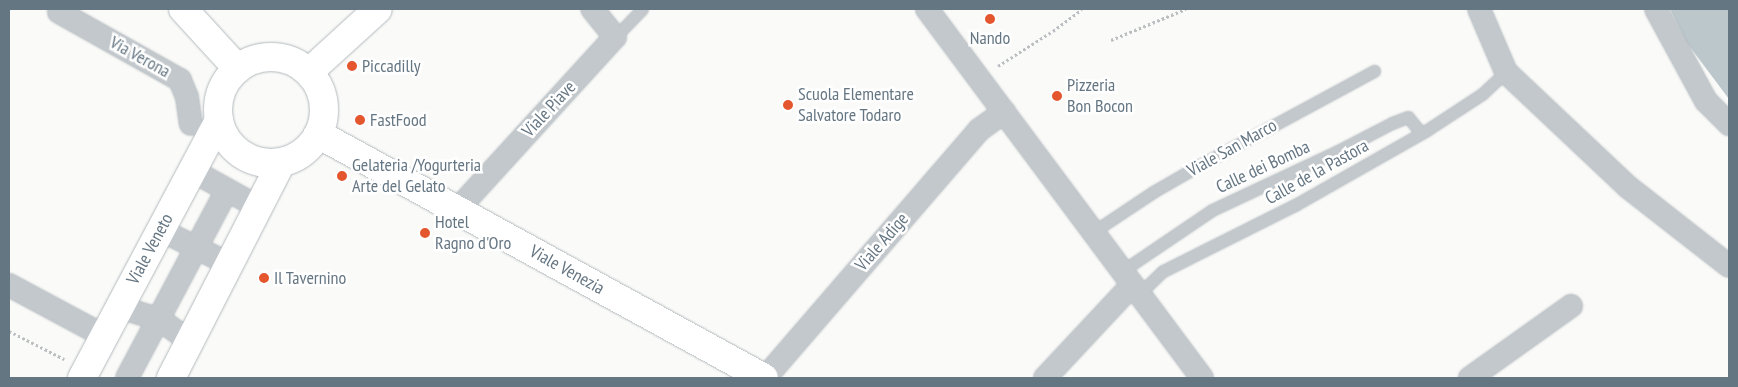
<!DOCTYPE html>
<style>
body{margin:0}
#map{position:relative;width:1738px;height:387px;overflow:hidden;background:#fafaf8;font-family:"PT Sans Narrow",sans-serif}
div>[style]{position:absolute}
.water>*{inset:0;background:#bbc7cb}
.path>*{height:3px;margin-top:-1.5px;transform-origin:0;background:repeating-linear-gradient(90deg,#bbbfc2 0 2.5px,transparent 0 5px)}
.roads{filter:drop-shadow(0 0 1px #b3babf) drop-shadow(0 0 1px #b3babf)}
.lane>*{height:11px;margin:-5.5px;padding:0 5.5px;transform-origin:5.5px;border-radius:5.5px;background:#c3c8cc}
.street>*{height:22px;margin:-11px;padding:0 11px;transform-origin:11px;border-radius:11px;background:#c3c8cc}
.secondary>*{height:28px;margin:-14px;padding:0 14px;transform-origin:14px;border-radius:14px;background:#fff}
.secondary>.ring{margin:-14px;padding:0;box-sizing:content-box;background:none;border:28px solid #fff;border-radius:50%}
.dots>*{width:14px;height:14px;translate:-50% -50%;box-sizing:border-box;border:2px solid #fff;border-radius:50%}
span{translate:-50% -50%;white-space:nowrap;text-align:center;line-height:1.15;-webkit-text-stroke:5px #fff;paint-order:stroke}
.poi-label{font-size:18px;color:#657683}
.left{translate:0 -50%;text-align:left}
.street-label{font-size:18px;color:#657683}
.frame{position:absolute;inset:0;border:10px solid #657683;pointer-events:none}
</style>
<div id="map">
<div class="water">
<div style="clip-path:polygon(1670px 9px,1729px 9px,1729px 99px,1687px 43px)"></div>
</div>
<div class="path">
<div style="left:1111px;top:40px;width:81px;rotate:-22.5deg"></div>
<div style="left:998px;top:66px;width:65px;rotate:-32.5deg"></div>
<div style="left:1053px;top:31px;width:36px;rotate:-37deg"></div>
<div style="left:9px;top:331px;width:62px;rotate:27deg"></div>
</div>
<div class="roads">
<div class="lane">
<div style="left:615px;top:37px;width:39px;rotate:-46deg"></div>
<div style="left:1093px;top:232px;width:72px;rotate:-33.7deg"></div>
<div style="left:1153px;top:192px;width:54px;rotate:-29.9deg"></div>
<div style="left:1200px;top:165px;width:198px;rotate:-28.4deg"></div>
<div style="left:1122px;top:271px;width:109px;rotate:-34.1deg"></div>
<div style="left:1212px;top:210px;width:139px;rotate:-25.1deg"></div>
<div style="left:1338px;top:151px;width:61px;rotate:-27.4deg"></div>
<div style="left:1392px;top:123px;width:17px;rotate:-21deg"></div>
<div style="left:1408px;top:117px;width:21px;rotate:51deg"></div>
<div style="left:1139px;top:294px;width:33px;rotate:-44deg"></div>
<div style="left:1163px;top:271px;width:148px;rotate:-26.6deg"></div>
<div style="left:1295px;top:205px;width:152px;rotate:-29.6deg"></div>
<div style="left:1427px;top:130px;width:66px;rotate:-33.2deg"></div>
<div style="left:1482px;top:94px;width:33px;rotate:-43deg"></div>
</div>
<div class="street">
<div style="left:927px;top:9px;width:460px;rotate:53.3deg"></div>
<div style="left:1479px;top:9px;width:69px;rotate:66.8deg"></div>
<div style="left:1506px;top:72px;width:168px;rotate:43.3deg"></div>
<div style="left:1628px;top:187px;width:128px;rotate:38deg"></div>
<div style="left:1656px;top:9px;width:105px;rotate:61.5deg"></div>
<div style="left:1706px;top:101px;width:33px;rotate:45deg"></div>
<div style="left:59px;top:12px;width:139px;rotate:29.3deg"></div>
<div style="left:180px;top:80px;width:18px;rotate:68deg"></div>
<div style="left:187px;top:97px;width:27px;rotate:82deg"></div>
<div style="left:202px;top:176px;width:56px;rotate:28.9deg"></div>
<div style="left:457px;top:210px;width:234px;rotate:-47.6deg"></div>
<div style="left:615px;top:37px;width:36px;rotate:-129deg"></div>
<div style="left:171px;top:235px;width:56px;rotate:26.6deg"></div>
<div style="left:9px;top:285px;width:108px;rotate:28.2deg"></div>
<div style="left:132px;top:311px;width:28px;rotate:17deg"></div>
<div style="left:159px;top:319px;width:27px;rotate:36deg"></div>
<div style="left:127px;top:378px;width:213px;rotate:-62deg"></div>
<div style="left:765px;top:378px;width:328px;rotate:-49.2deg"></div>
<div style="left:979px;top:130px;width:31px;rotate:-36deg"></div>
<div style="left:1045px;top:378px;width:127px;rotate:-46.9deg"></div>
<div style="left:1470px;top:378px;width:124px;rotate:-35.5deg"></div>
</div>
<div class="secondary">
<div style="left:183px;top:9px;width:81px;rotate:47.5deg"></div>
<div class="ring" style="left:218px;top:57px;width:78px;height:78px"></div>
<div style="left:309px;top:72px;width:93px;rotate:-42.4deg"></div>
<div style="left:318px;top:134px;width:508px;rotate:28.68deg"></div>
<div style="left:82px;top:378px;width:292px;rotate:-62deg"></div>
<div style="left:171px;top:378px;width:242px;rotate:-62.9deg"></div>
</div>
</div>
<div class="dots">
<div style="left:990px;top:19px;background:#e4572e"></div>
<div style="left:352px;top:66px;background:#e4572e"></div>
<div style="left:1057px;top:96px;background:#e4572e"></div>
<div style="left:788px;top:105px;background:#e4572e"></div>
<div style="left:360px;top:120px;background:#e4572e"></div>
<div style="left:342px;top:176px;background:#e4572e"></div>
<div style="left:425px;top:233px;background:#e4572e"></div>
<div style="left:264px;top:278px;background:#e4572e"></div>
</div>
<div class="poi-label">
<span style="left:990px;top:38px">Nando</span>
<span class="left" style="left:362px;top:66px">Piccadilly</span>
<span class="left" style="left:1067px;top:96px">Pizzeria<br>Bon Bocon</span>
<span class="left" style="left:798px;top:105px">Scuola Elementare<br>Salvatore Todaro</span>
<span class="left" style="left:370px;top:120px">FastFood</span>
<span class="left" style="left:352px;top:176px">Gelateria /Yogurteria<br>Arte del Gelato</span>
<span class="left" style="left:435px;top:233px">Hotel<br>Ragno d'Oro</span>
<span class="left" style="left:274px;top:278px">Il Tavernino</span>
</div>
<div class="street-label">
<span style="left:140px;top:57px;rotate:29deg">Via Verona</span>
<span style="left:549px;top:109px;rotate:-47deg">Viale Piave</span>
<span style="left:1232px;top:148px;rotate:-29deg">Viale San Marco</span>
<span style="left:1263px;top:167px;rotate:-25deg">Calle dei Bomba</span>
<span style="left:1317px;top:172px;rotate:-29deg">Calle de la Pastora</span>
<span style="left:882px;top:242px;rotate:-49deg">Viale Adige</span>
<span style="left:150px;top:249px;rotate:-62deg">Viale Veneto</span>
<span style="left:567px;top:270px;rotate:29deg">Viale Venezia</span>
</div>
<div class="frame"></div>
</div>
